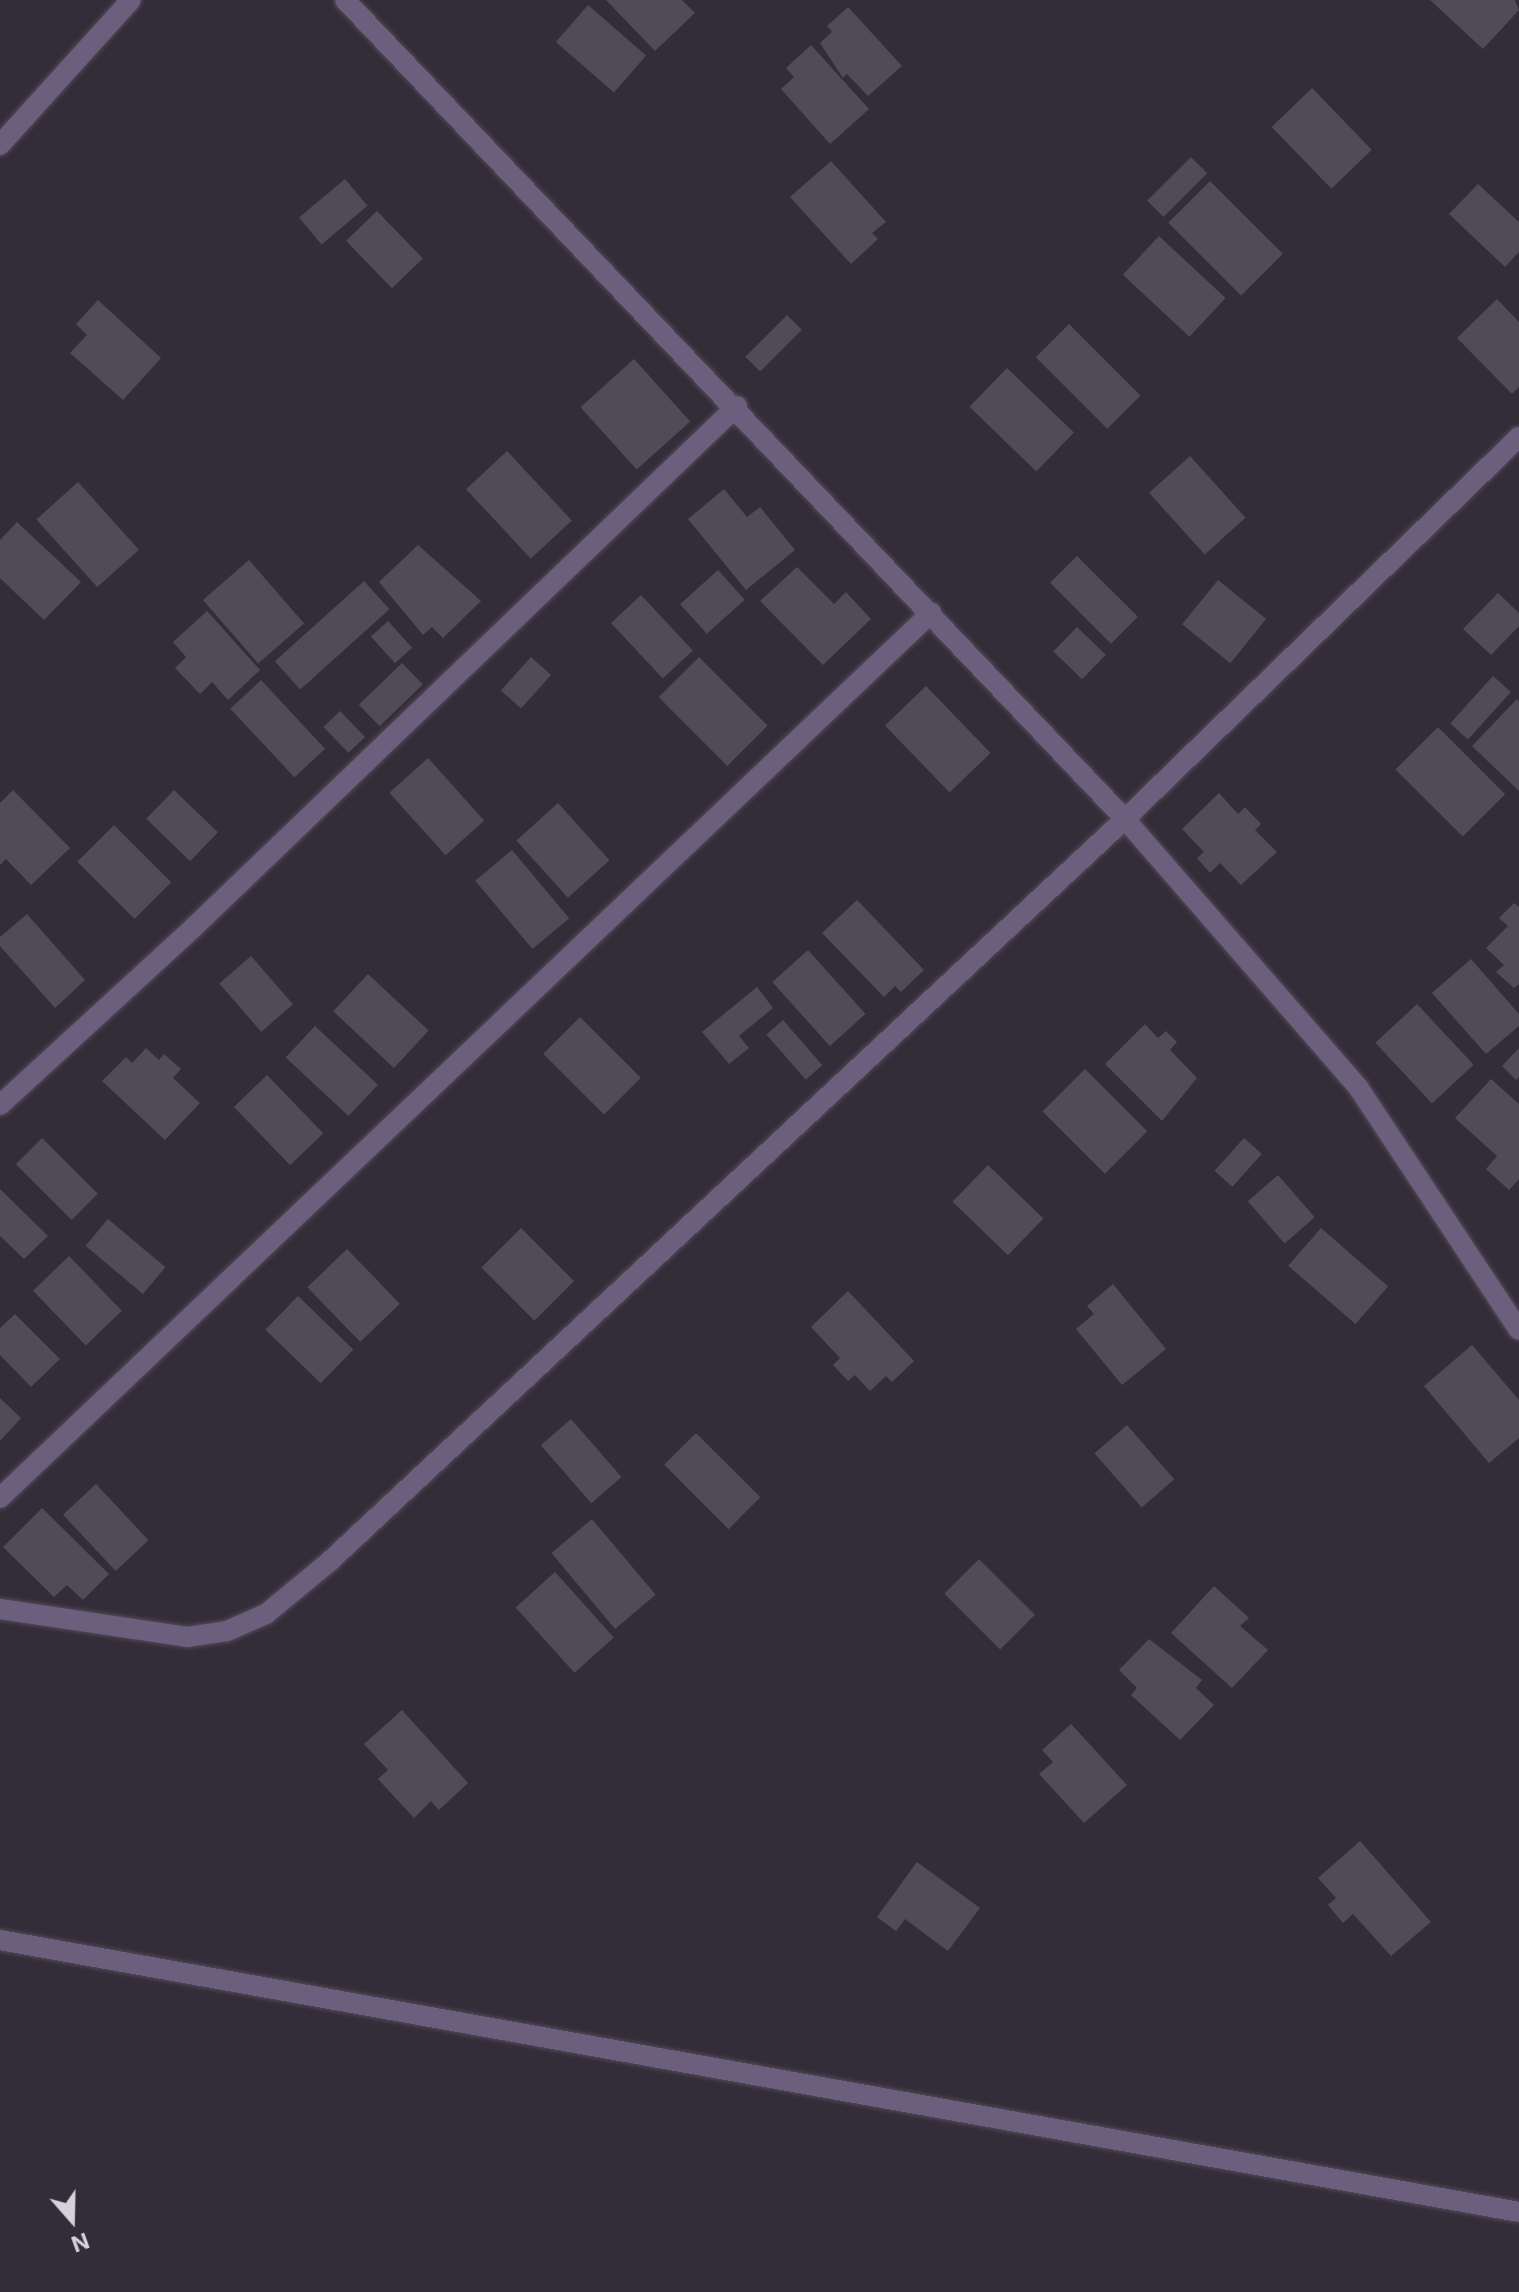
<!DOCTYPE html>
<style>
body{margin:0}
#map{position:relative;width:1519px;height:2292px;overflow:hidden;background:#332d3a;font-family:Inter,sans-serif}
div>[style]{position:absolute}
.building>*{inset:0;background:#514b58;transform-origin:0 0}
.roads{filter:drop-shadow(0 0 2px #504b57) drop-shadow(0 0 2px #504b57)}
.minor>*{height:20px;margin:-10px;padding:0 10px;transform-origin:10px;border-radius:10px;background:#6c5e7d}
span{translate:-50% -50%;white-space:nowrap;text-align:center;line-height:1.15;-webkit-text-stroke:6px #332d3a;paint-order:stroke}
.north{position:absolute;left:32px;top:2180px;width:80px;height:80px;-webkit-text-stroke:6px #332d3a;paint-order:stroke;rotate:160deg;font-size:22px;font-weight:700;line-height:32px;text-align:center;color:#d5d2da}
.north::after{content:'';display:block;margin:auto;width:28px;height:36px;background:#d5d2da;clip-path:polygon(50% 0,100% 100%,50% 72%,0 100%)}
</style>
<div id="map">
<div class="building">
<div style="clip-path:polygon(606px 0,682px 0,695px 13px,655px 51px)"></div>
<div style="clip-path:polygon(1430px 0,1515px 0,1519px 10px,1483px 49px)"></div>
<div style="left:588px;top:5px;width:77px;height:49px;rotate:41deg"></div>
<div style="clip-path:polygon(848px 7px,902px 66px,868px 96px,847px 74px,843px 78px,820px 43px,832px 32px,827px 26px)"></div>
<div style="clip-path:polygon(811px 45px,869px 109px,830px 144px,781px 89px,794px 77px,786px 68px)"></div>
<div style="left:1312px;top:88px;width:86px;height:56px;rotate:46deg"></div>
<div style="left:1191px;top:157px;width:23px;height:62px;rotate:45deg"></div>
<div style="clip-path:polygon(831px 161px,886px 222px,872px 233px,878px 239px,851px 264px,790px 197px)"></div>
<div style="left:345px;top:179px;width:35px;height:60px;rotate:50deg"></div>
<div style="left:1210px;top:181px;width:103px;height:59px;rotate:45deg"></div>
<div style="clip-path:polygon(1478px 184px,1519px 222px,1519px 252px,1505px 267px,1449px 214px)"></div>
<div style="left:377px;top:211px;width:66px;height:43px;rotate:46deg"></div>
<div style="left:1159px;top:236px;width:91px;height:53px;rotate:43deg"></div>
<div style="clip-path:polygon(1497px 299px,1519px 322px,1519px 387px,1512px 394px,1457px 338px)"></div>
<div style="clip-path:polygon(98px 300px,161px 358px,123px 400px,70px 353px,87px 335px,76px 324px)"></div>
<div style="left:787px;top:315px;width:21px;height:59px;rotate:45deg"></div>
<div style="left:1069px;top:324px;width:101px;height:47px;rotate:45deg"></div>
<div style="left:634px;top:359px;width:84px;height:72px;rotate:48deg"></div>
<div style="left:1007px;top:368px;width:93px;height:54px;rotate:44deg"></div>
<div style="left:507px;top:451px;width:95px;height:56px;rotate:47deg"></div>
<div style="left:1190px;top:456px;width:83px;height:55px;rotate:48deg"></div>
<div style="left:78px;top:482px;width:91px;height:56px;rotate:48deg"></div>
<div style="clip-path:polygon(724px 489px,747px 517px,760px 507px,795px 550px,746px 590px,688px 519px)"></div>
<div style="clip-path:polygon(17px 522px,81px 582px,44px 620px,0 578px,0 540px)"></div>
<div style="clip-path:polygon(418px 545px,481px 601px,443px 638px,432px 627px,423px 635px,379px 582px)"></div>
<div style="left:1077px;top:556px;width:86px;height:38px;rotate:45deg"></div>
<div style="left:249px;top:560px;width:84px;height:61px;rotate:49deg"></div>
<div style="clip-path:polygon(797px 567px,834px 604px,846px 592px,871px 619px,823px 665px,760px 601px)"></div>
<div style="left:718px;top:570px;width:40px;height:51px;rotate:48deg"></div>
<div style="left:1218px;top:580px;width:62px;height:57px;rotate:39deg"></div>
<div style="left:364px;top:581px;width:38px;height:120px;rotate:48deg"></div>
<div style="clip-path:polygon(1498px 593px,1519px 613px,1519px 626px,1491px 655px,1463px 629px)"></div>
<div style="left:641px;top:595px;width:76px;height:41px;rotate:47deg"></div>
<div style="clip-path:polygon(207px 611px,260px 670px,228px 700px,212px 682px,200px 694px,175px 668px,186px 657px,173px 642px)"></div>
<div style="left:388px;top:621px;width:36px;height:23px;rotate:48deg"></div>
<div style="left:1077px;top:627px;width:40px;height:34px;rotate:44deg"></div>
<div style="left:531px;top:657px;width:27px;height:45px;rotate:42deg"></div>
<div style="left:699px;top:657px;width:97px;height:57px;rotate:45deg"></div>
<div style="left:402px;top:663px;width:30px;height:60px;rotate:46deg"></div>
<div style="left:1493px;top:676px;width:24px;height:64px;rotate:42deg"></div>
<div style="left:261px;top:680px;width:94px;height:42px;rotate:47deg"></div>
<div style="left:926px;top:686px;width:93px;height:57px;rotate:46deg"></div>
<div style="clip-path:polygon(1517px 699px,1519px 702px,1519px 791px,1472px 746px)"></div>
<div style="left:340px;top:711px;width:36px;height:23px;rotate:46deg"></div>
<div style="left:1438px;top:727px;width:95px;height:60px;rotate:45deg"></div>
<div style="left:428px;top:758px;width:84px;height:52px;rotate:48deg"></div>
<div style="clip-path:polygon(13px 790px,70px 848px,31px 885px,6px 859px,0 865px,0 803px)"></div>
<div style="left:174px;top:790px;width:61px;height:40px;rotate:44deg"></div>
<div style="clip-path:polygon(1219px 793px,1238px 814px,1245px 807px,1261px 824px,1255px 830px,1277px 852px,1241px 885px,1220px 863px,1210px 873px,1197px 858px,1204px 852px,1182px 829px)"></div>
<div style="left:558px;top:803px;width:77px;height:56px;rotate:48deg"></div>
<div style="left:114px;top:825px;width:81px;height:52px;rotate:45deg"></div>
<div style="left:512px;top:850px;width:89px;height:48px;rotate:50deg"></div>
<div style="clip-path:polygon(857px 900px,924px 970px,901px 992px,895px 986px,884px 997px,822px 933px)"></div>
<div style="clip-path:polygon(1514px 903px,1519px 907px,1519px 984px,1514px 988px,1496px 972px,1504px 965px,1486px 948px,1508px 926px,1499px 918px)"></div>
<div style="clip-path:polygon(27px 914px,85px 980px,55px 1008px,0 946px,0 937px)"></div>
<div style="left:808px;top:950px;width:86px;height:48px;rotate:48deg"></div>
<div style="left:251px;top:956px;width:64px;height:42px;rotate:49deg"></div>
<div style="clip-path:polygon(1471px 959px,1519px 1014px,1519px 1026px,1486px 1054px,1432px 993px)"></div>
<div style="left:368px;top:974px;width:83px;height:51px;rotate:43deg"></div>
<div style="clip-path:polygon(757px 987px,773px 1008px,739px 1036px,749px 1048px,729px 1064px,702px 1032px)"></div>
<div style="left:1417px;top:1004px;width:83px;height:57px;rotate:47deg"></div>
<div style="left:580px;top:1017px;width:86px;height:52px;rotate:45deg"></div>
<div style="left:783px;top:1020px;width:60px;height:22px;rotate:49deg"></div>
<div style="clip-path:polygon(1145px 1024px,1158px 1038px,1166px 1031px,1177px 1042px,1170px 1050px,1197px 1078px,1162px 1121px,1105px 1064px)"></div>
<div style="left:315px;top:1026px;width:86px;height:43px;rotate:43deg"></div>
<div style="clip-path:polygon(146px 1048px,159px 1060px,164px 1054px,181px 1069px,173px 1078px,200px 1103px,165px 1140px,102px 1081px,126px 1057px,132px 1063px)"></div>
<div style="clip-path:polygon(1519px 1048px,1519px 1077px,1516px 1080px,1502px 1066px)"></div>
<div style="left:1085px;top:1069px;width:88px;height:60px;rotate:45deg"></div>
<div style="left:267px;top:1075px;width:81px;height:46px;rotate:46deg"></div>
<div style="clip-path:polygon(1491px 1079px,1519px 1104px,1519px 1179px,1509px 1190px,1486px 1169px,1497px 1156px,1455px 1118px)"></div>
<div style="left:42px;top:1138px;width:79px;height:37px;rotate:45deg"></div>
<div style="left:1244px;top:1138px;width:24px;height:44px;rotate:42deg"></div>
<div style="left:988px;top:1165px;width:77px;height:51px;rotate:44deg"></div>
<div style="left:1278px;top:1175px;width:56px;height:40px;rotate:49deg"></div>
<div style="clip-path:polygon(0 1189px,48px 1236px,24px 1259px,0 1236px)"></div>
<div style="left:108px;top:1219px;width:75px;height:35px;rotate:40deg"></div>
<div style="left:521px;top:1228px;width:75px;height:56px;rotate:45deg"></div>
<div style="left:1321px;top:1228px;width:89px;height:50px;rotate:41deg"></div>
<div style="left:347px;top:1249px;width:76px;height:55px;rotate:46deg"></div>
<div style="left:69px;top:1256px;width:76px;height:50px;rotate:46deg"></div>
<div style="clip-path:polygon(1113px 1284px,1166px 1349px,1122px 1385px,1076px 1329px,1094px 1314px,1087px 1306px)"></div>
<div style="clip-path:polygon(848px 1291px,914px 1361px,892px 1382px,886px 1376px,870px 1391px,855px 1375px,848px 1381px,833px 1365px,840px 1358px,811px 1327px)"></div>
<div style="left:298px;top:1296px;width:77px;height:47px;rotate:44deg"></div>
<div style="clip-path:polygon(15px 1314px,60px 1359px,31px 1387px,0 1355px,0 1328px)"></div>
<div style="clip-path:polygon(1472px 1345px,1519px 1400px,1519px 1438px,1489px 1463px,1424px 1386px)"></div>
<div style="clip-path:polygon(0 1398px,21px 1418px,0 1441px)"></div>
<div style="left:571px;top:1419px;width:77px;height:40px;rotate:49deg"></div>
<div style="left:1127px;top:1425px;width:72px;height:43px;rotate:49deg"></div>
<div style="left:696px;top:1433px;width:91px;height:45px;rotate:45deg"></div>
<div style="left:96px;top:1484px;width:77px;height:45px;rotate:47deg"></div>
<div style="clip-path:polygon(42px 1508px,109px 1574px,83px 1600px,67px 1585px,54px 1597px,3px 1547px)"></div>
<div style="left:592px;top:1519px;width:99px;height:53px;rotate:50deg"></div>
<div style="left:979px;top:1559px;width:79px;height:49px;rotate:45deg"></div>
<div style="left:555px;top:1572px;width:88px;height:53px;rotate:48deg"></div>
<div style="clip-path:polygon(1214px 1586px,1249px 1618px,1240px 1626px,1268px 1650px,1232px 1688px,1171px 1633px)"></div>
<div style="clip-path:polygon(1149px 1639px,1202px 1680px,1196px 1688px,1214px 1705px,1180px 1740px,1131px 1695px,1137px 1688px,1119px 1670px)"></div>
<div style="clip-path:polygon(402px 1710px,468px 1783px,439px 1810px,431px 1801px,414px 1818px,378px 1779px,388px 1770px,364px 1744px)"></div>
<div style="clip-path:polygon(1071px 1724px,1127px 1785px,1084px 1823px,1039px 1774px,1053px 1762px,1042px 1750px)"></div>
<div style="clip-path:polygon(1360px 1841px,1431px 1922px,1391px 1956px,1353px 1914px,1343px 1923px,1328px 1905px,1336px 1898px,1318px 1878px)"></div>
<div style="clip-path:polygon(917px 1862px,980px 1908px,948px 1951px,905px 1919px,896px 1931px,877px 1917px)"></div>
</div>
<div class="roads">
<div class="minor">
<div style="left:345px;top:0;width:1131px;rotate:46.4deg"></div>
<div style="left:1125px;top:819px;width:355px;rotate:49deg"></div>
<div style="left:1358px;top:1087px;width:291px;rotate:56.5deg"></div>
<div style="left:0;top:145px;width:195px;rotate:-47.9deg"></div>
<div style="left:0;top:1105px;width:262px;rotate:-42.5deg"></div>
<div style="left:193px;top:928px;width:754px;rotate:-43.82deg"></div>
<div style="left:0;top:1498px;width:1285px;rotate:-43.55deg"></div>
<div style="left:0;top:1609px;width:189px;rotate:8.5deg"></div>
<div style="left:187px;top:1637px;width:40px;rotate:-8.5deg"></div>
<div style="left:227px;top:1631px;width:43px;rotate:-23.6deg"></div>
<div style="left:266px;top:1614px;width:83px;rotate:-39.6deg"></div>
<div style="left:330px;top:1561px;width:1087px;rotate:-43.03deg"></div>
<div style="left:1125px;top:819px;width:549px;rotate:-44.11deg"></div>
<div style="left:0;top:1940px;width:1543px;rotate:10.15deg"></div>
</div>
</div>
<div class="north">N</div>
</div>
